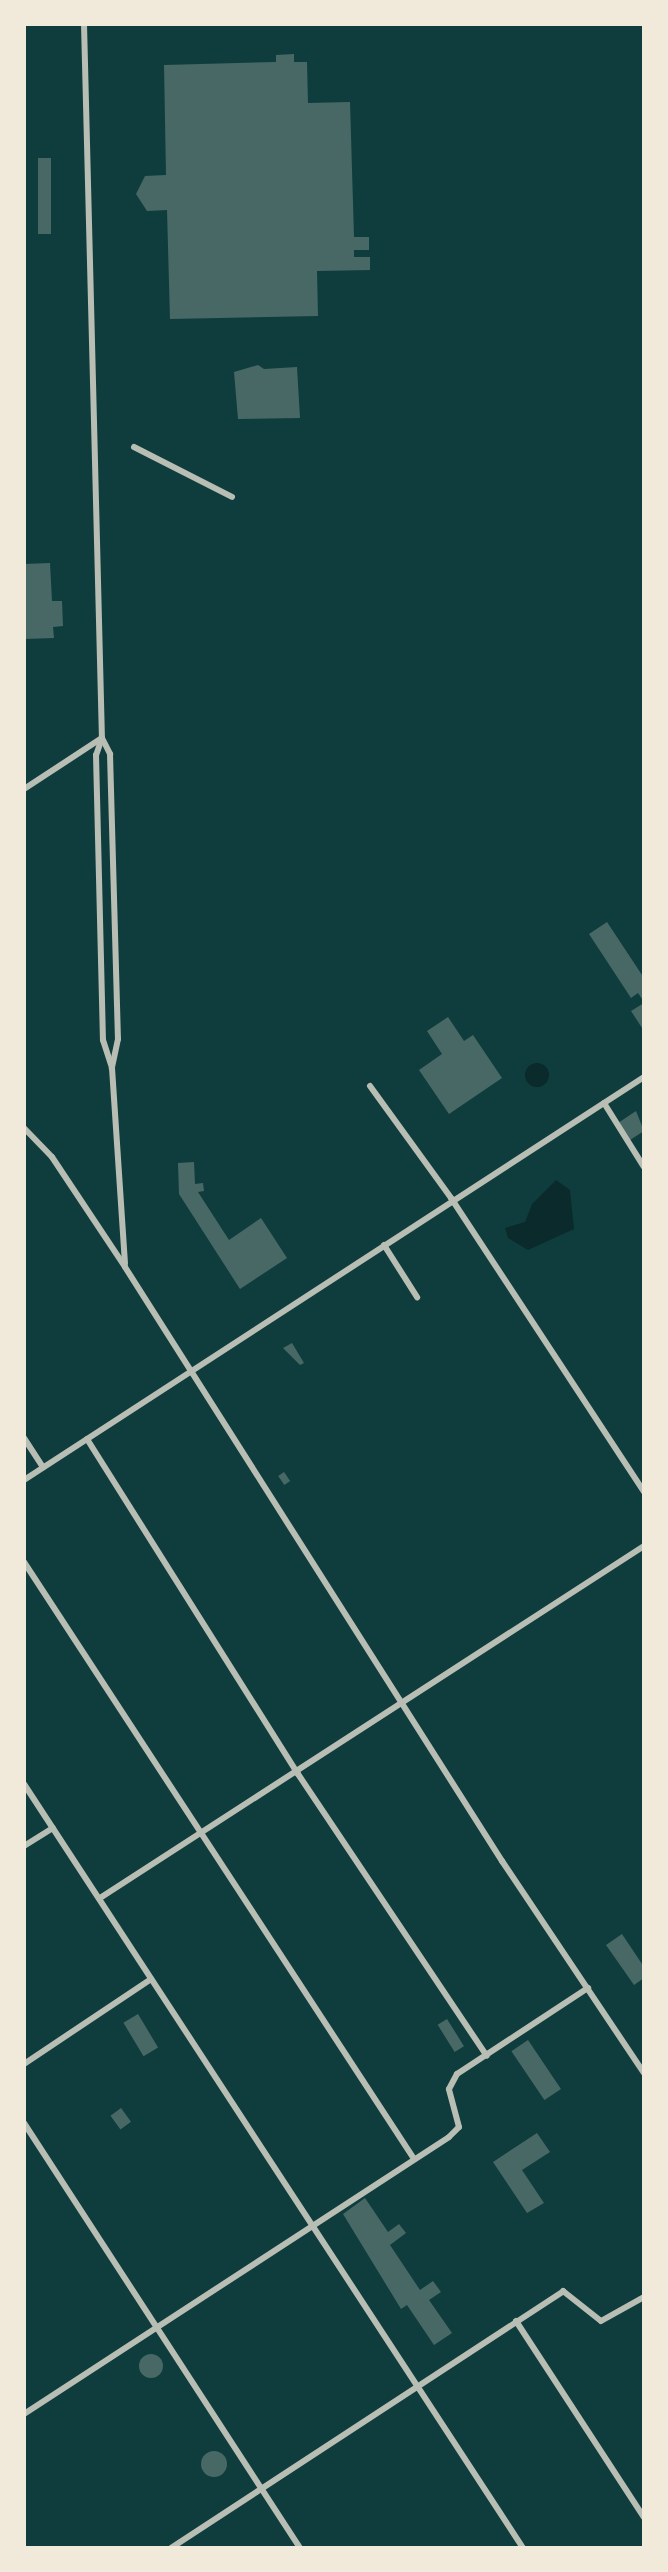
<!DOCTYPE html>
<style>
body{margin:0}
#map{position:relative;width:668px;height:2572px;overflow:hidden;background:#0f3d3e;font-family:Helvetica,sans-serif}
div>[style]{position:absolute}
.water>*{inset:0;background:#0a2a2b}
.round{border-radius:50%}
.building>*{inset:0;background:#486865;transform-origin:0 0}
.minor>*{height:6px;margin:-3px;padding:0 3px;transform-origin:3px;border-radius:3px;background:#b8beb3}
span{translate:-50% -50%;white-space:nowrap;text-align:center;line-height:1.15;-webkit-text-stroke:8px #f1e9da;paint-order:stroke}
.frame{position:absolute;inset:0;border:26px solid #f1e9da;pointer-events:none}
</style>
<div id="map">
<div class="water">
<div class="round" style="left:525px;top:1063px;width:24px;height:24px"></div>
<div style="clip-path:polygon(556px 1180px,570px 1190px,574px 1229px,528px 1250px,508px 1238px,505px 1228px,525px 1222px,532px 1204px)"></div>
</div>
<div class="building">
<div style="clip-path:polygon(294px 54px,294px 62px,307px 62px,308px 103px,350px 102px,354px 237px,369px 237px,369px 250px,354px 250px,354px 257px,370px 257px,370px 270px,317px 271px,318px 316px,170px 319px,167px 210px,147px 211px,136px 194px,145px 176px,166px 175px,164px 65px,276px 62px,276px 55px)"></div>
<div style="left:38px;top:158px;width:13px;height:76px"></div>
<div style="clip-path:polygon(258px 365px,264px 369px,297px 367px,300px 418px,238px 419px,234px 372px)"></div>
<div style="clip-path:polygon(50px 563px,52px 601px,62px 601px,63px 626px,53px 627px,54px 638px,25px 639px,24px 564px)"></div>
<div style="clip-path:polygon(607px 922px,644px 978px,644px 1002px,638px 993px,631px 998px,589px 934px)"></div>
<div style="clip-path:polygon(644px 1003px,644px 1031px,631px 1011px)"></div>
<div style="clip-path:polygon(448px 1017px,464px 1041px,473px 1035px,502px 1078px,449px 1114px,419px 1070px,442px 1054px,427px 1031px)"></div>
<div style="clip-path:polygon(636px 1111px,644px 1131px,630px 1140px,618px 1123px)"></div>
<div style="clip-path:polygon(194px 1162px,195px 1184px,203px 1183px,204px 1191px,198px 1192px,229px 1240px,261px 1218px,287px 1258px,240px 1289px,179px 1194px,178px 1163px)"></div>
<div style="clip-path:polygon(292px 1343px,304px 1363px,300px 1365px,283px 1348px)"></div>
<div style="left:284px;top:1472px;width:11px;height:7px;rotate:56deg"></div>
<div style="clip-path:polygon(622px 1934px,644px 1967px,644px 1978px,634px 1985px,606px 1945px)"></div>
<div style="left:138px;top:2014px;width:39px;height:17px;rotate:59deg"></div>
<div style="left:447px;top:2019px;width:32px;height:11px;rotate:58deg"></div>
<div style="left:528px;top:2040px;width:59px;height:20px;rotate:56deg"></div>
<div style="left:121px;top:2108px;width:17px;height:13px;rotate:54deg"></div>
<div style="clip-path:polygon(537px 2133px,550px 2152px,522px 2170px,544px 2203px,527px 2213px,493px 2162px)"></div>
<div style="clip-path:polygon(365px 2198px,388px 2232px,399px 2224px,406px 2233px,390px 2245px,420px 2290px,433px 2281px,441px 2292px,429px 2300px,452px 2333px,434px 2345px,407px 2305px,401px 2309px,343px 2214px)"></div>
<div class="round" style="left:139px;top:2354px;width:24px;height:24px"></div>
<div class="round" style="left:201px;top:2451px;width:26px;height:26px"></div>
</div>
<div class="minor">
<div style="left:84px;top:24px;width:714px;rotate:88.56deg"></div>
<div style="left:102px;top:738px;width:18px;rotate:109deg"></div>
<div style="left:96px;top:755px;width:285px;rotate:88.6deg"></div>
<div style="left:103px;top:1040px;width:29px;rotate:72deg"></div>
<div style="left:134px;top:447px;width:110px;rotate:27deg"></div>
<div style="left:102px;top:738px;width:18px;rotate:63deg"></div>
<div style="left:110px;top:754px;width:285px;rotate:88.4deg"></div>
<div style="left:118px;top:1039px;width:30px;rotate:102deg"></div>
<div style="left:112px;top:1068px;width:196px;rotate:86.2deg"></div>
<div style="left:24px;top:789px;width:93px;rotate:-33.2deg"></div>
<div style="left:370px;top:1086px;width:138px;rotate:54.1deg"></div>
<div style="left:451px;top:1198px;width:352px;rotate:56.7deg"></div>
<div style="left:604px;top:1103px;width:75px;rotate:58deg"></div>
<div style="left:24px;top:1128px;width:40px;rotate:46deg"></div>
<div style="left:52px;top:1157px;width:132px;rotate:56.4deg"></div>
<div style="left:125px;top:1267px;width:704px;rotate:57.6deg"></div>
<div style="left:502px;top:1861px;width:255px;rotate:56.2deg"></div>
<div style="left:384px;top:1245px;width:62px;rotate:57.6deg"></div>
<div style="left:24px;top:1438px;width:35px;rotate:57deg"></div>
<div style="left:87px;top:1439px;width:396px;rotate:57.8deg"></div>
<div style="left:298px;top:1774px;width:339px;rotate:56.2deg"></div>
<div style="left:24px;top:1480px;width:739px;rotate:-33.02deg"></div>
<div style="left:24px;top:1562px;width:713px;rotate:56.84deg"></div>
<div style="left:24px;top:1784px;width:913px;rotate:56.85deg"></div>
<div style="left:24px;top:1846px;width:34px;rotate:-32deg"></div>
<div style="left:100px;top:1898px;width:648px;rotate:-32.91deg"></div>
<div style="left:24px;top:2064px;width:153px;rotate:-33.8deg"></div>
<div style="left:24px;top:2123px;width:507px;rotate:57deg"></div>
<div style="left:516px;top:2321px;width:234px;rotate:56.9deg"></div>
<div style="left:24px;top:2414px;width:507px;rotate:-33.09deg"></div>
<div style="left:449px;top:2137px;width:14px;rotate:-45deg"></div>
<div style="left:459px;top:2127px;width:39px;rotate:-105deg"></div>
<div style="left:449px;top:2089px;width:17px;rotate:-62deg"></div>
<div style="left:457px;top:2074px;width:157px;rotate:-33.3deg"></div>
<div style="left:171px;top:2548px;width:469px;rotate:-33.2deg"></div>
<div style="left:563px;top:2291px;width:48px;rotate:38.3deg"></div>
<div style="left:601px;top:2321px;width:49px;rotate:-29.2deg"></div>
</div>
<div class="frame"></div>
</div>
